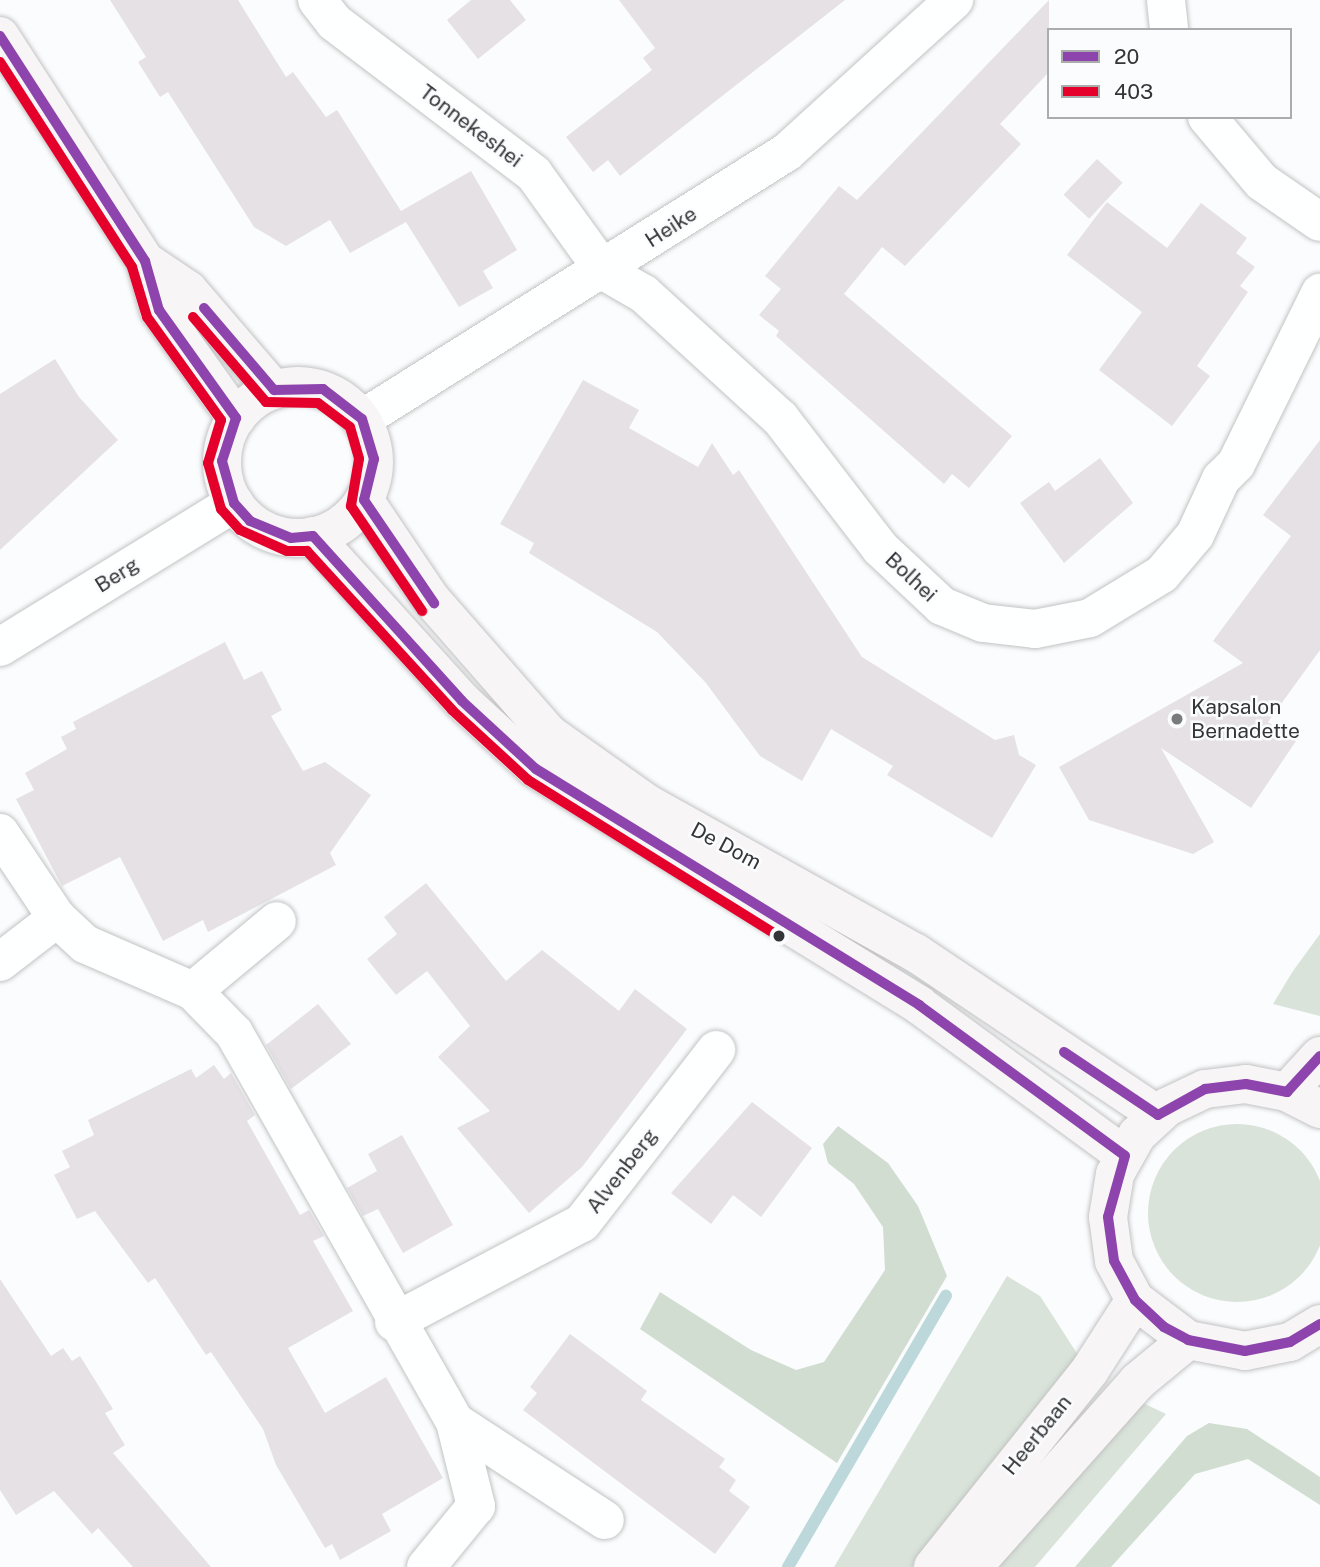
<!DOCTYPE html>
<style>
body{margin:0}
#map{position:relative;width:1320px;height:1567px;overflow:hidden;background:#fbfcfd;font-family:"Public Sans",sans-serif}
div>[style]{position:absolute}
.green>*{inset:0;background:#d9e3d9}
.round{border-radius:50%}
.forest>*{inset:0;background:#d0ddd0}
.stream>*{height:12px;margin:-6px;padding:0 6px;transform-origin:6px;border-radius:6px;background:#bdd8db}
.building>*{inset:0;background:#e6e1e5;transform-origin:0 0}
.roads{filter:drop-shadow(0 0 2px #c2c3c4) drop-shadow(0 0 2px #c2c3c4)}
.street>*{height:38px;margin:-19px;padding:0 19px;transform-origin:19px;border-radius:19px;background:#feffff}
.secondary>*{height:38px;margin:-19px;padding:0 19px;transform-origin:19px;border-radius:19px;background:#f8f5f6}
.secondary>.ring{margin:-19px;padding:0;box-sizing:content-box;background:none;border:38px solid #f8f5f6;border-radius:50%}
.bus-1>*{height:10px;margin:-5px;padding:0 5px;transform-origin:5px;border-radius:5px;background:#8e44ad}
.bus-2>*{height:10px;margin:-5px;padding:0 5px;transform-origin:5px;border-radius:5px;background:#e4002b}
.dots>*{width:19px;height:19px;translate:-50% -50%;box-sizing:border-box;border:4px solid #fafcfe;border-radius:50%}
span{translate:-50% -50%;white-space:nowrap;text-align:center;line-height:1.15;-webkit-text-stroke:5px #fafcfe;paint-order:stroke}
.street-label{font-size:21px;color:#343536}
.poi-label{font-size:21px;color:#343536}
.left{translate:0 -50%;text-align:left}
.legend{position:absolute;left:1047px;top:28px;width:245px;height:91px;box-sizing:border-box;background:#fafcfe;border:2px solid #abacae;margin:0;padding:9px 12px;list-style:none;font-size:21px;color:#343536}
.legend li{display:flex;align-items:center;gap:14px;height:35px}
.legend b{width:35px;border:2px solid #abacae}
</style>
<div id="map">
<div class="green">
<div style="clip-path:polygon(1320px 934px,1320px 1016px,1273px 1004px,1293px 971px)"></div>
<div class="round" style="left:1148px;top:1124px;width:178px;height:178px"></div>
<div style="clip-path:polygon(1007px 1276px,1040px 1296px,1078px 1355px,917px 1567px,834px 1567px)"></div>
<div style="clip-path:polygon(1139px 1401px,1166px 1414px,1035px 1567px,991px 1567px)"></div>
</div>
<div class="forest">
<div style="clip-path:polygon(838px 1126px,888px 1163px,918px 1206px,947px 1276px,837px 1463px,640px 1329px,660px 1292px,751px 1350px,796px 1370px,824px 1362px,885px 1270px,883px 1227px,854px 1184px,828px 1163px,823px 1144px)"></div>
<div style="clip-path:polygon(1209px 1423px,1247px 1429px,1320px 1477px,1320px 1505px,1248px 1459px,1195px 1474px,1111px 1567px,1075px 1567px,1187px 1436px)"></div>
</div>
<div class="stream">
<div style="left:788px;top:1567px;width:314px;rotate:-59.8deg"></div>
</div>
<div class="building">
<div style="clip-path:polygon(110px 0,238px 0,286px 77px,293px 72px,326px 117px,337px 110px,401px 211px,471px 171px,517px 250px,483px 271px,493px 288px,459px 307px,406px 222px,350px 253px,330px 220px,286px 246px,254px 227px,168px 92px,160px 97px,138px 62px,146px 57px)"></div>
<div style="clip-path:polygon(471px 0,510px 0,526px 20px,478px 59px,447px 20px)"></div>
<div style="clip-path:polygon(619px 0,845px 0,620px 176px,608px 160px,593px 172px,566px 137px,652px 70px,643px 58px,655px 48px)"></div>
<div style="clip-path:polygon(1049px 0,1049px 72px,1000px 124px,1021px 144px,905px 266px,882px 247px,844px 294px,1012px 436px,969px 488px,952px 474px,944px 484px,776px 336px,779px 331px,759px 315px,781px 289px,765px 276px,839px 186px,857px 200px)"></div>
<div style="left:1097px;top:159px;width:35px;height:49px;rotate:43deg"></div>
<div style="clip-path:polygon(1107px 202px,1167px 248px,1201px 203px,1247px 238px,1236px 253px,1255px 267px,1240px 286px,1248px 292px,1197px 366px,1210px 376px,1172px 426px,1099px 370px,1142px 312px,1067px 255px)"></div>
<div style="clip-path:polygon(55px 359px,79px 397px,118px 440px,0 550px,0 394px)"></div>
<div style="clip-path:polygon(583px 380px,639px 410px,629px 428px,698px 467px,712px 443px,733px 475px,739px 470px,862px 657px,995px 740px,1014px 735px,1019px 755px,1036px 765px,992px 838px,887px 775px,893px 766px,831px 729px,802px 781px,760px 756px,706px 683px,657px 632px,529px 553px,534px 543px,500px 524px)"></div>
<div style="clip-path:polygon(1320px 440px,1320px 650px,1268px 722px,1296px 741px,1251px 808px,1161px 748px,1214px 842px,1193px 854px,1089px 820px,1059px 767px,1243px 663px,1213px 641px,1291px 536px,1263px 515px)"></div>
<div style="clip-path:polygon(1100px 458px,1133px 503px,1064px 563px,1020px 503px,1049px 482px,1055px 491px)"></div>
<div style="clip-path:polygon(225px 642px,244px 680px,262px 671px,282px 710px,271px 716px,303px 771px,325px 762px,371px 795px,330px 853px,336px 865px,208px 932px,203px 920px,163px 941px,120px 857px,62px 886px,16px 799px,34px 790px,25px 773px,67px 749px,61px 737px,76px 729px,73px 722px)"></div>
<div style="clip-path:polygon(426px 883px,506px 981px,542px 950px,619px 1011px,635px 989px,687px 1029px,582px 1167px,529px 1213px,457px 1128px,490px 1111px,438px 1057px,470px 1026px,427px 971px,396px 995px,367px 959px,397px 934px,384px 917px)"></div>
<div style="clip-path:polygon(318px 1004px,351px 1044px,291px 1089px,266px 1045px)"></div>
<div style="clip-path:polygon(214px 1065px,224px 1079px,231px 1073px,255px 1115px,247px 1121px,300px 1215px,309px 1210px,324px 1236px,313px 1241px,353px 1311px,288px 1348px,325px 1413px,386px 1377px,443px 1478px,382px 1514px,391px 1531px,340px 1560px,332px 1544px,325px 1548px,276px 1465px,263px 1429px,211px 1352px,206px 1355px,155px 1278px,148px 1283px,95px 1211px,77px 1219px,54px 1175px,70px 1167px,62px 1151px,94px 1135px,88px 1120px,191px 1069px,196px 1078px)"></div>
<div style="clip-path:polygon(752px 1102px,812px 1148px,761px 1217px,733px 1195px,711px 1224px,671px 1193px)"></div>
<div style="clip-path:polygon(402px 1135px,453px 1225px,403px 1253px,378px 1209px,363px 1216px,347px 1188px,377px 1171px,368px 1154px)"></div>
<div style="clip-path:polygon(0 1279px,51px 1356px,63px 1348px,72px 1361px,80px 1356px,113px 1409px,105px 1413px,125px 1445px,113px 1453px,211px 1567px,133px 1567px,98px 1528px,92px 1534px,54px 1491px,16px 1515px,0 1490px)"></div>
<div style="clip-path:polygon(570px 1334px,647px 1391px,641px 1400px,725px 1459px,719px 1467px,736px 1480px,729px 1491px,750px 1507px,715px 1554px,523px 1410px,537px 1393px,530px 1387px)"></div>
</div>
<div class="roads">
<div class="street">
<div style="left:317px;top:0;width:28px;rotate:52deg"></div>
<div style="left:334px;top:22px;width:251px;rotate:37.2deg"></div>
<div style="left:534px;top:174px;width:120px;rotate:54.2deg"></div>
<div style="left:604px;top:271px;width:46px;rotate:29.9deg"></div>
<div style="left:644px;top:294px;width:184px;rotate:42.4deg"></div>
<div style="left:780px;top:418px;width:164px;rotate:52.4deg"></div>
<div style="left:880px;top:548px;width:85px;rotate:43.1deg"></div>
<div style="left:942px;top:606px;width:44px;rotate:22.5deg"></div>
<div style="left:983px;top:623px;width:52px;rotate:6.6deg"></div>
<div style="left:1035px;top:629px;width:56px;rotate:-11.3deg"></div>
<div style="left:1090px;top:618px;width:84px;rotate:-31.4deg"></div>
<div style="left:1162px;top:574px;width:51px;rotate:-49.8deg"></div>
<div style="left:1195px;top:535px;width:62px;rotate:-65.1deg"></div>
<div style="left:1221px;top:479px;width:21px;rotate:-45deg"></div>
<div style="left:1236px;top:464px;width:191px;rotate:-63.8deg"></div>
<div style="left:1166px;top:0;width:30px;rotate:84deg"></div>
<div style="left:1207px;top:117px;width:85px;rotate:49.8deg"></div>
<div style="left:1262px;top:182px;width:70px;rotate:34.6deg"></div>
<div style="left:362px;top:419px;width:502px;rotate:-32.14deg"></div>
<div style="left:787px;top:152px;width:226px;rotate:-42.3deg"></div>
<div style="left:0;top:647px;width:275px;rotate:-31.6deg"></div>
<div style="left:0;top:833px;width:102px;rotate:56.2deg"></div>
<div style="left:57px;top:918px;width:38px;rotate:43deg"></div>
<div style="left:85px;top:944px;width:118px;rotate:23.5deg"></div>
<div style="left:193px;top:991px;width:59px;rotate:45.7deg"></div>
<div style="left:234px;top:1033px;width:447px;rotate:60.4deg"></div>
<div style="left:455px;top:1422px;width:87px;rotate:76deg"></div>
<div style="left:476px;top:1506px;width:79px;rotate:129.3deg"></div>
<div style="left:0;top:962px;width:72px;rotate:-37.7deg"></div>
<div style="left:193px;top:991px;width:109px;rotate:-39.8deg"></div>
<div style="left:394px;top:1322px;width:212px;rotate:-27.8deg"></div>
<div style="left:582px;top:1223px;width:219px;rotate:-52.2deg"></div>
<div style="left:455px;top:1422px;width:179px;rotate:33.2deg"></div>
</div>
<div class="secondary">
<div style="left:0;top:36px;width:268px;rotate:57.2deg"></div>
<div style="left:145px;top:261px;width:51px;rotate:74.1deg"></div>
<div style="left:159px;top:310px;width:133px;rotate:54.5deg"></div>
<div style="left:145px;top:261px;width:52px;rotate:34deg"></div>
<div style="left:188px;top:290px;width:132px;rotate:49.3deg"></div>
<div class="ring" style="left:222px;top:386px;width:114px;height:114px"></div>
<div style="left:364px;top:500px;width:118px;rotate:56deg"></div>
<div style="left:430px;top:598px;width:181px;rotate:48.8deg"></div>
<div style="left:549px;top:734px;width:121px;rotate:35.3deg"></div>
<div style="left:648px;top:804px;width:307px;rotate:29.1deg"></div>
<div style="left:916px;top:953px;width:291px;rotate:33.8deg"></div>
<div style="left:313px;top:536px;width:222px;rotate:47.9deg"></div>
<div style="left:462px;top:701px;width:100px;rotate:42.6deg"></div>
<div style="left:536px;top:769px;width:450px;rotate:31.6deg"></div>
<div style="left:919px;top:1005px;width:255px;rotate:36.2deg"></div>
<div style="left:1287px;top:1092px;width:49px;rotate:-47.5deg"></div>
<div style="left:1320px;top:1109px;width:37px;rotate:-153deg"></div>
<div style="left:1287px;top:1092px;width:42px;rotate:-169deg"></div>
<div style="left:1246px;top:1084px;width:41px;rotate:173deg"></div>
<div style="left:1205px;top:1089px;width:42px;rotate:154.7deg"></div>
<div style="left:1167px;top:1107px;width:41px;rotate:137deg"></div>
<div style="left:1137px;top:1135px;width:45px;rotate:119.4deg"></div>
<div style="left:1115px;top:1174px;width:44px;rotate:99.2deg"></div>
<div style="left:1108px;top:1217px;width:44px;rotate:82.2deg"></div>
<div style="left:1114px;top:1261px;width:44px;rotate:61.7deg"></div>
<div style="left:1135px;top:1300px;width:66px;rotate:37deg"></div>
<div style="left:1188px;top:1340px;width:58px;rotate:10.9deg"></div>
<div style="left:1245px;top:1351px;width:46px;rotate:-11.3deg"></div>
<div style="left:1290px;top:1342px;width:35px;rotate:-31deg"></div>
<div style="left:933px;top:1567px;width:252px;rotate:-51.4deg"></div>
<div style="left:1090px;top:1370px;width:83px;rotate:-57.3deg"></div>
<div style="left:973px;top:1567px;width:247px;rotate:-48.4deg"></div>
<div style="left:1137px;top:1382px;width:66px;rotate:-39.5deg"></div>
</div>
</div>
<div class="bus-1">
<div style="left:0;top:36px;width:268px;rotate:57.2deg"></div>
<div style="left:145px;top:261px;width:51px;rotate:74.1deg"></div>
<div style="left:159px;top:310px;width:133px;rotate:54.5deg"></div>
<div style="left:236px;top:418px;width:45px;rotate:108deg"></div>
<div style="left:222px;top:461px;width:44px;rotate:74.1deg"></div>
<div style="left:234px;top:503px;width:24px;rotate:48deg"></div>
<div style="left:250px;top:521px;width:44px;rotate:22.5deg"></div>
<div style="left:291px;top:538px;width:22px;rotate:-5deg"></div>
<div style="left:313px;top:536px;width:222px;rotate:47.9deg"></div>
<div style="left:462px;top:701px;width:100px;rotate:42.6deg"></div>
<div style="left:536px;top:769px;width:450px;rotate:31.6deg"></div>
<div style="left:919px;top:1005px;width:255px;rotate:36.2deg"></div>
<div style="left:1125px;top:1156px;width:63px;rotate:105.6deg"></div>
<div style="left:1108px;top:1217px;width:44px;rotate:82.2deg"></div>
<div style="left:1114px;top:1261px;width:44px;rotate:61.7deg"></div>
<div style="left:1135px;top:1300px;width:40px;rotate:43deg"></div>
<div style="left:1164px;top:1327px;width:27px;rotate:28deg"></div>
<div style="left:1188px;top:1340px;width:58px;rotate:10.9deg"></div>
<div style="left:1245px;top:1351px;width:46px;rotate:-11.3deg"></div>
<div style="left:1290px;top:1342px;width:35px;rotate:-31deg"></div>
<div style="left:204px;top:308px;width:108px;rotate:49.5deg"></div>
<div style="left:274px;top:390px;width:49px;rotate:-1.2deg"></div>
<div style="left:323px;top:389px;width:49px;rotate:37.6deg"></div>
<div style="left:362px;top:419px;width:42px;rotate:73.3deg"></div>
<div style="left:374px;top:459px;width:42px;rotate:103.7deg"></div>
<div style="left:364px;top:500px;width:125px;rotate:55.8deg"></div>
<div style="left:1064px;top:1052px;width:113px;rotate:33.8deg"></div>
<div style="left:1158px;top:1115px;width:54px;rotate:-29deg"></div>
<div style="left:1205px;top:1089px;width:41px;rotate:-7deg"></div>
<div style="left:1246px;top:1084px;width:42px;rotate:11deg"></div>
<div style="left:1287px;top:1092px;width:49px;rotate:-47.5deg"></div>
</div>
<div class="bus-2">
<div style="left:0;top:62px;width:244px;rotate:57.2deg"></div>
<div style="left:132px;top:267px;width:52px;rotate:73.3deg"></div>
<div style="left:147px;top:317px;width:127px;rotate:54.3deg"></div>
<div style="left:221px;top:420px;width:45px;rotate:106.8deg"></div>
<div style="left:208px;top:463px;width:48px;rotate:74.2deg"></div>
<div style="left:221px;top:509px;width:28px;rotate:48deg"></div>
<div style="left:240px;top:530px;width:51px;rotate:24.1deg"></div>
<div style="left:287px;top:551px;width:20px"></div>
<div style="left:307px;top:551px;width:215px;rotate:47.6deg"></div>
<div style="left:452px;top:710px;width:103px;rotate:42.6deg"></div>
<div style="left:528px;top:780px;width:296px;rotate:31.9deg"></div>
<div style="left:193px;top:317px;width:112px;rotate:49.3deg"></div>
<div style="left:266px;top:402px;width:52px;rotate:1.1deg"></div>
<div style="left:318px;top:403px;width:40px;rotate:37deg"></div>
<div style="left:350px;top:427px;width:33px;rotate:74deg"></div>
<div style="left:359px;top:459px;width:48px;rotate:99.7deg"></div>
<div style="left:351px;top:506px;width:127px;rotate:55.9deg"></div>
</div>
<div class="dots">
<div style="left:1177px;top:719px;background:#7a7b7c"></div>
<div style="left:779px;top:936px;background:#343536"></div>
</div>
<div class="street-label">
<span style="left:471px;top:126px;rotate:37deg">Tonnekeshei</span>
<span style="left:671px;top:227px;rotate:-33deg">Heike</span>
<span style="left:117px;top:575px;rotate:-32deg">Berg</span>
<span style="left:911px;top:577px;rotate:43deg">Bolhei</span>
<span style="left:726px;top:846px;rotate:28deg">De Dom</span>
<span style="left:622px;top:1171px;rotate:-52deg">Alvenberg</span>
<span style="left:1037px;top:1435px;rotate:-51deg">Heerbaan</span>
</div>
<div class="poi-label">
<span class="left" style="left:1191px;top:719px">Kapsalon<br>Bernadette</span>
</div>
<ul class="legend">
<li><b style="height:9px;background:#8e44ad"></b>20</li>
<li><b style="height:9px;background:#e4002b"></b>403</li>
</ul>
</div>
